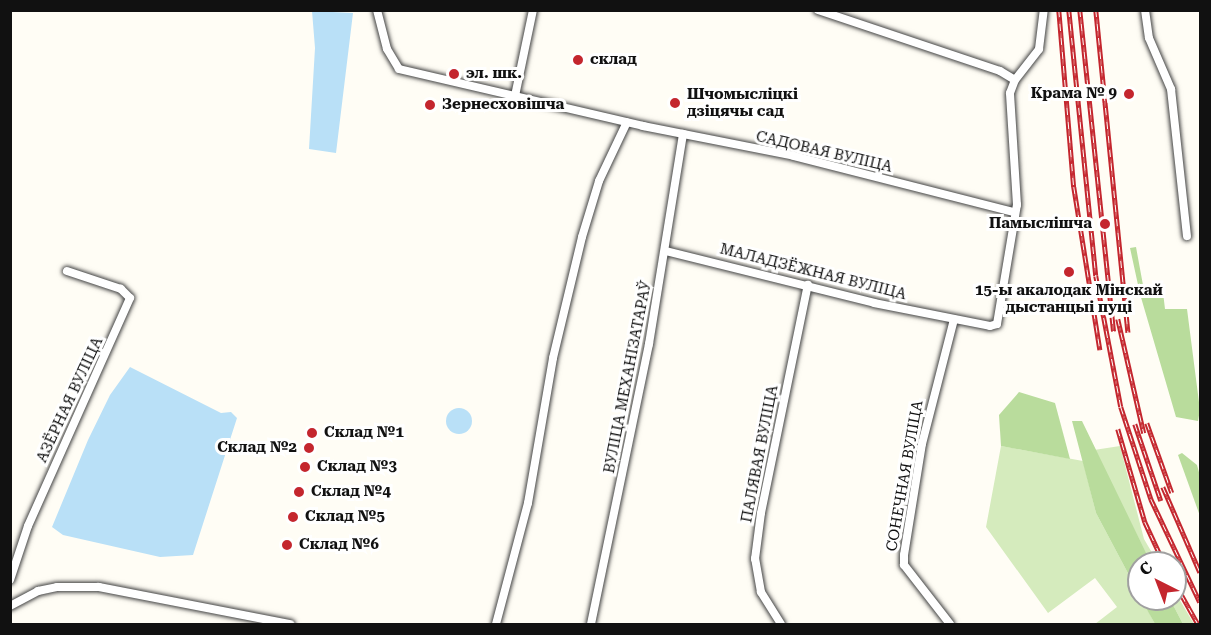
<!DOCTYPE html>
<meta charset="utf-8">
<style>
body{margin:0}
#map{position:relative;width:1211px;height:635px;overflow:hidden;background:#fffdf5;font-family:"Roboto Serif",serif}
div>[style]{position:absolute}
.green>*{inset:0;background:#d5ebbd}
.forest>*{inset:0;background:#b9dc9c}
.water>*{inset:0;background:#b9e0f7}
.round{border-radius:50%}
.roads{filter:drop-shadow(0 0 2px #444) drop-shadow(0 0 2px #444)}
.minor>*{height:8px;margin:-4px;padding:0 4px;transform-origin:4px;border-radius:4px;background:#fff}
.rail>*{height:4.5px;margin-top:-2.25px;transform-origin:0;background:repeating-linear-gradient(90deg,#fff 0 7px,#c4262e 0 14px);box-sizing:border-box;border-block:2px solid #c4262e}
.dots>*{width:16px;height:16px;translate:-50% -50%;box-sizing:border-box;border:3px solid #fff;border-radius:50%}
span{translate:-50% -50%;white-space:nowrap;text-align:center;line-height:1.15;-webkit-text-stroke:6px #fff;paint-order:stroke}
.poi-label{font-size:15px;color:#111;font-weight:700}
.left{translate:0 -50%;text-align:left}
.right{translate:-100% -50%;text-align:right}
.street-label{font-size:15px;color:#111}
.frame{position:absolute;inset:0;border:12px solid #111;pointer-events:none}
.north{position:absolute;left:1127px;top:551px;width:60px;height:60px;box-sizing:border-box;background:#fff;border:2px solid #a0a0a0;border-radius:50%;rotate:318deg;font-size:16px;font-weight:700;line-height:24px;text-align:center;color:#111}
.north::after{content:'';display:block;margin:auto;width:21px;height:27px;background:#c4262e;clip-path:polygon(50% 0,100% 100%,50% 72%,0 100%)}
</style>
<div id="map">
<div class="green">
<div style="clip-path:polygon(1001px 446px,1083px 461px,1096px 513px,1155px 624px,1095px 624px,1117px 607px,1095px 578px,1048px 613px,986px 527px)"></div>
<div style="clip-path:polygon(1120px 446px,1144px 539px,1158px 563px,1151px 563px,1094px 450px)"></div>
<div style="clip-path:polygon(1175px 592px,1194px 624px,1183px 624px,1170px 599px,1175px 599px)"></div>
</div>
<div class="forest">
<div style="clip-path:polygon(1136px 247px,1143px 285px,1162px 284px,1165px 309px,1187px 309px,1200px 410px,1198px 421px,1176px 417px,1140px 294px,1130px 248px)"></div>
<div style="clip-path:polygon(1019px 392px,1055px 403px,1070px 459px,1001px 446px,999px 415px)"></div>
<div style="clip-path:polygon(1072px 421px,1082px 421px,1151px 563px,1139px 563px,1139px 594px,1096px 513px)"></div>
<div style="clip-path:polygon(1182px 453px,1197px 465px,1200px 476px,1200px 516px,1178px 455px)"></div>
<div style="clip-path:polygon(1141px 599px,1170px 599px,1183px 624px,1155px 624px)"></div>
</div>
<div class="water">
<div style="clip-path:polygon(312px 11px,353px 13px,336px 153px,309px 149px,315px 48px)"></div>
<div style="clip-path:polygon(130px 367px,221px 413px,231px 412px,237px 418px,193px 555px,160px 557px,63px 535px,52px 527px,88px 440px,110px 395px)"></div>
<div class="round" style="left:446px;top:408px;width:26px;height:26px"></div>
</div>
<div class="roads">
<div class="minor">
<div style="left:377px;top:10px;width:40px;rotate:75.6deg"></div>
<div style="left:387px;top:49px;width:23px;rotate:59deg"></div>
<div style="left:399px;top:69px;width:251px;rotate:13.1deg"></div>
<div style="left:643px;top:126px;width:154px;rotate:11.2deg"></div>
<div style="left:794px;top:156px;width:227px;rotate:14.3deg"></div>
<div style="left:818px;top:10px;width:192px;rotate:18.5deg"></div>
<div style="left:1000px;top:71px;width:17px;rotate:31deg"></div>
<div style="left:1145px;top:10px;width:28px;rotate:82deg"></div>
<div style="left:1149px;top:38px;width:56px;rotate:66.7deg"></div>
<div style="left:1171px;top:89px;width:148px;rotate:83.8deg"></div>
<div style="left:515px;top:96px;width:88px;rotate:-78.2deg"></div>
<div style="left:666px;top:251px;width:214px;rotate:14deg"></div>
<div style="left:874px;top:303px;width:118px;rotate:11.2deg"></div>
<div style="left:990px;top:326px;width:7px;rotate:-16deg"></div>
<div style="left:997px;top:324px;width:121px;rotate:-80.5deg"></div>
<div style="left:1017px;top:205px;width:112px;rotate:-93.6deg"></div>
<div style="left:1010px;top:93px;width:14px;rotate:-69deg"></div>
<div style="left:1015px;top:80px;width:39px;rotate:-52deg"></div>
<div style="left:1039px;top:49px;width:39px;rotate:-83deg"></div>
<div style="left:10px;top:580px;width:57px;rotate:-71.6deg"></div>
<div style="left:28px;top:526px;width:250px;rotate:-65.9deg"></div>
<div style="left:130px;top:298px;width:13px;rotate:-135deg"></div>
<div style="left:121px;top:289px;width:57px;rotate:-161.6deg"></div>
<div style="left:10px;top:606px;width:32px;rotate:-28deg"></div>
<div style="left:38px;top:591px;width:19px;rotate:-12deg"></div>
<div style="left:57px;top:587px;width:42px"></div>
<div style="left:99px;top:587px;width:195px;rotate:11deg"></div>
<div style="left:496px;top:624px;width:125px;rotate:-75.2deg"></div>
<div style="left:528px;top:503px;width:147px;rotate:-80.2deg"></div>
<div style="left:553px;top:358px;width:124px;rotate:-76.5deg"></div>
<div style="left:582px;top:237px;width:59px;rotate:-73.1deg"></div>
<div style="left:599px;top:181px;width:65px;rotate:-64.6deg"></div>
<div style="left:591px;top:624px;width:286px;rotate:-78.3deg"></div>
<div style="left:649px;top:344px;width:213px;rotate:-80.8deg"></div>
<div style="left:781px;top:624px;width:38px;rotate:-122deg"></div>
<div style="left:761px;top:592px;width:34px;rotate:-100deg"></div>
<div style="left:755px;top:559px;width:46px;rotate:-82.6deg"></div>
<div style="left:761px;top:513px;width:233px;rotate:-78.4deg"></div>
<div style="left:950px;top:624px;width:75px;rotate:-127.9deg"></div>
<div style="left:904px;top:565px;width:10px;rotate:-90deg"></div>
<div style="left:904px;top:555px;width:112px;rotate:-80.8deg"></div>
<div style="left:922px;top:444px;width:129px;rotate:-75.6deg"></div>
</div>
</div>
<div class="rail">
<div style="left:1059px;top:10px;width:178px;rotate:85.2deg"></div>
<div style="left:1074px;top:187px;width:165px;rotate:80.9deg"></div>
<div style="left:1069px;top:10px;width:267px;rotate:84.2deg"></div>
<div style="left:1096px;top:276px;width:133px;rotate:79.2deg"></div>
<div style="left:1121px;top:407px;width:97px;rotate:71.9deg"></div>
<div style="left:1151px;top:499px;width:114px;rotate:64.6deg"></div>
<div style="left:1080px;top:10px;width:323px;rotate:84deg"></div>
<div style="left:1096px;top:10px;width:324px;rotate:84.3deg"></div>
<div style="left:1118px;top:319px;width:117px;rotate:77.2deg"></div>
<div style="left:1147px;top:423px;width:74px;rotate:70.3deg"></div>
<div style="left:1135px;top:424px;width:81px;rotate:71.3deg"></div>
<div style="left:1118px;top:429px;width:97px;rotate:73.8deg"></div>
<div style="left:1145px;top:522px;width:45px;rotate:65.1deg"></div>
<div style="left:1163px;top:487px;width:93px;rotate:66.5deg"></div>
<div style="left:1175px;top:583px;width:47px;rotate:60.7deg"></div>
</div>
<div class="dots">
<div style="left:578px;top:60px;background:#c4262e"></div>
<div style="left:454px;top:74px;background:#c4262e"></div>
<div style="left:1129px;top:94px;background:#c4262e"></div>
<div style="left:675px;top:103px;background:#c4262e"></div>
<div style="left:430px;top:105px;background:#c4262e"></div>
<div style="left:1105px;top:224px;background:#c4262e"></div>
<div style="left:1069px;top:272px;background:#c4262e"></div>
<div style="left:312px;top:433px;background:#c4262e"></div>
<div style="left:309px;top:448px;background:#c4262e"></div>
<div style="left:305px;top:467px;background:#c4262e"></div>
<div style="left:299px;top:492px;background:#c4262e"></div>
<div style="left:293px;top:517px;background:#c4262e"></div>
<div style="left:287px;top:545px;background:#c4262e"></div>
</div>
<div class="poi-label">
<span class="left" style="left:590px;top:60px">склад</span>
<span class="left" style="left:466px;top:74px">эл. шк.</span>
<span class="left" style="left:687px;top:103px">Шчомысліцкі<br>дзіцячы сад</span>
<span class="right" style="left:1117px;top:94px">Крама № 9</span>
<span class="left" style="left:442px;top:105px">Зернесховішча</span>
<span class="right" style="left:1092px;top:224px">Памыслішча</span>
<span style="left:1069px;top:299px">15-ы акалодак Мінскай<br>дыстанцыі пуці</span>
<span class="left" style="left:324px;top:433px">Склад №1</span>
<span class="right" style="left:297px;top:448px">Склад №2</span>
<span class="left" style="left:317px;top:467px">Склад №3</span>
<span class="left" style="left:311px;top:492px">Склад №4</span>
<span class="left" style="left:305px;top:517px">Склад №5</span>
<span class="left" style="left:299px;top:545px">Склад №6</span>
</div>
<div class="street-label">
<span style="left:824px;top:152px;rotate:13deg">САДОВАЯ ВУЛІЦА</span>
<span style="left:813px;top:272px;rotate:14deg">МАЛАДЗЁЖНАЯ ВУЛІЦА</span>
<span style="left:628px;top:377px;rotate:-79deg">ВУЛІЦА МЕХАНІЗАТАРАЎ</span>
<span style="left:70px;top:400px;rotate:-65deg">АЗЁРНАЯ ВУЛІЦА</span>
<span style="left:760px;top:454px;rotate:-79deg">ПАЛЯВАЯ ВУЛІЦА</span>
<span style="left:905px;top:476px;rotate:-80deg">СОНЕЧНАЯ ВУЛІЦА</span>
</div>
<div class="frame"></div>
<div class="north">С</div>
</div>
